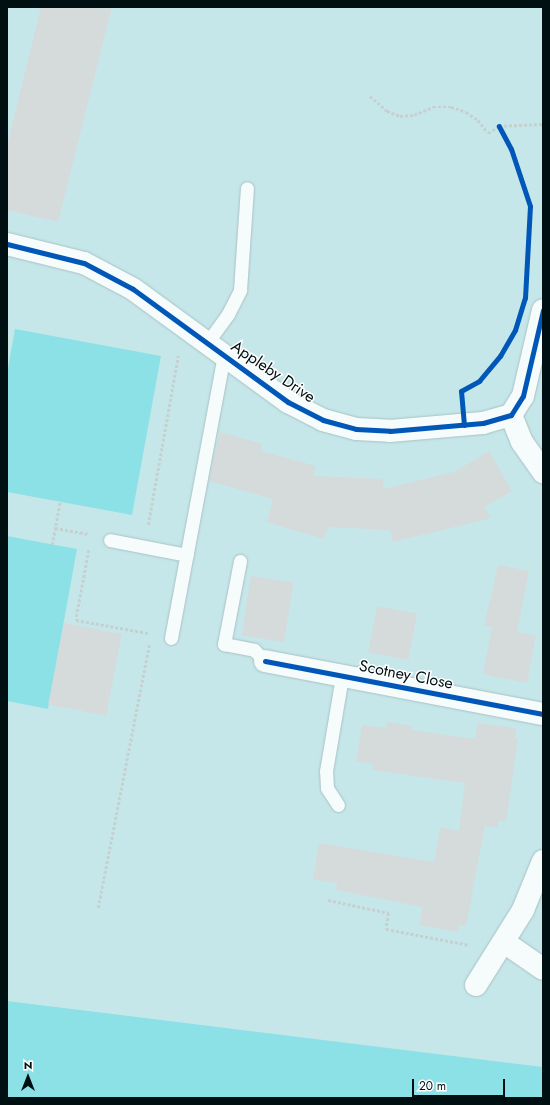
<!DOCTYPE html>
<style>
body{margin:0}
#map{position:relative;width:550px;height:1105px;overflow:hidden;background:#c6e7ea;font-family:Jost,sans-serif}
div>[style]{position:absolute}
.green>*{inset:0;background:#8ce1e7}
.building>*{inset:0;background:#d5dadb;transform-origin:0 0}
.path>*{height:2.5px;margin-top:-1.25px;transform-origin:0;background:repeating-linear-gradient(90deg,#c7d0d1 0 3px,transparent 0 5px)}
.roads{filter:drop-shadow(0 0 1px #a9c2c4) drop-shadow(0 0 1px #a9c2c4)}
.lane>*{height:13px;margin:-6.5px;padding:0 6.5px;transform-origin:6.5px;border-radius:6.5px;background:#f6fbfc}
.street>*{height:22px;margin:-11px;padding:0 11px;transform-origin:11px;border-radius:11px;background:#f6fbfc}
.cycleway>*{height:5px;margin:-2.5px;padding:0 2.5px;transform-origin:2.5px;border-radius:2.5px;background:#0057b8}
span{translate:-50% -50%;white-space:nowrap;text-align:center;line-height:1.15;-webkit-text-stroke:3px #fff;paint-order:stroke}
.street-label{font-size:16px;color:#001012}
.frame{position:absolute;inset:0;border:8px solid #001012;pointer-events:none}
.north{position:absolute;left:8px;top:1057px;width:40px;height:40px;-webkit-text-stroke:3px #fff;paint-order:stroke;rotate:0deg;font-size:11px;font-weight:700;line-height:16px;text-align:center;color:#001012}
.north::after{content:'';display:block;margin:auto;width:14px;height:18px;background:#001012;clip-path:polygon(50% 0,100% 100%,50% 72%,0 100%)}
.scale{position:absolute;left:412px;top:1079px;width:93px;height:18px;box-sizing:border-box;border:2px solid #001012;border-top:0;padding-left:5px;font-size:12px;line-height:14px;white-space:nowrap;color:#001012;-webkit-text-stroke:3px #fff;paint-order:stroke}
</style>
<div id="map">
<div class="green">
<div style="clip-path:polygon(15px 329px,161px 356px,132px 515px,7px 492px,7px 374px)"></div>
<div style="clip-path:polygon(7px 536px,77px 549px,48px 709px,7px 701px)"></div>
<div style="clip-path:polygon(7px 1001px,543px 1067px,543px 1098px,7px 1098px)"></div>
</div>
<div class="building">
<div style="clip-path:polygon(41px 7px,112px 7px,58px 222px,7px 210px,7px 146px)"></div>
<div style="clip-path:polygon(220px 432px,262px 444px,261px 451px,316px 466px,313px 476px,383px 479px,383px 489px,454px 472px,489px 451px,512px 491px,484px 507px,491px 518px,393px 542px,390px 530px,328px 527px,324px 539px,267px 522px,273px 499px,209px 481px)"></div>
<div style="clip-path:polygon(498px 565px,529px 571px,517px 632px,536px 636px,527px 683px,483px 674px,492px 627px,484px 626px)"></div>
<div style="left:251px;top:576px;width:43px;height:60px;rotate:9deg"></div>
<div style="left:377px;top:606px;width:41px;height:47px;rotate:11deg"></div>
<div style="left:64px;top:623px;width:59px;height:83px;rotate:11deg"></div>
<div style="clip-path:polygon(387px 722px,412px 726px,411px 730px,475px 739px,478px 723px,516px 728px,515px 738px,518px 738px,506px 822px,498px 821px,498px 828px,485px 826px,466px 926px,459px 925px,458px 932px,419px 925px,423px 907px,336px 890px,337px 883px,313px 879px,319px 843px,434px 862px,440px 827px,459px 831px,465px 783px,372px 770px,373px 764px,356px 761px,362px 725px,386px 728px)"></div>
</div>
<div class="path">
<div style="left:370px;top:96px;width:23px;rotate:41deg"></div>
<div style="left:387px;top:111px;width:14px;rotate:21deg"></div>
<div style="left:400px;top:116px;width:14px;rotate:-4deg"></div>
<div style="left:414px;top:115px;width:21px;rotate:-23deg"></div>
<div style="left:433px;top:107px;width:18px"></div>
<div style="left:451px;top:107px;width:16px;rotate:18deg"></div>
<div style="left:466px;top:112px;width:14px;rotate:34deg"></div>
<div style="left:478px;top:120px;width:16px;rotate:52deg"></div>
<div style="left:488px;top:133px;width:13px;rotate:-32deg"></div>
<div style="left:499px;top:126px;width:44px;rotate:-2.6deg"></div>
<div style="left:148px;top:525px;width:172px;rotate:-79.9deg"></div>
<div style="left:55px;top:528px;width:34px;rotate:10deg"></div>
<div style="left:52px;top:545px;width:44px;rotate:-79.5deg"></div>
<div style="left:89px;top:550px;width:71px;rotate:100.5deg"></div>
<div style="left:76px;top:620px;width:73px;rotate:10.2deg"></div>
<div style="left:328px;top:900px;width:62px;rotate:12deg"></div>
<div style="left:389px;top:913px;width:16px;rotate:101deg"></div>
<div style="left:386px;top:929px;width:85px;rotate:10.9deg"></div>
<div style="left:98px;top:908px;width:268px;rotate:-79deg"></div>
</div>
<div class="roads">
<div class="lane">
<div style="left:207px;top:343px;width:36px;rotate:-54deg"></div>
<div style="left:228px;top:314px;width:27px;rotate:-63deg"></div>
<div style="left:240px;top:290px;width:102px;rotate:-86.1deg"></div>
<div style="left:110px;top:540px;width:78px;rotate:11deg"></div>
<div style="left:240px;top:561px;width:85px;rotate:100.9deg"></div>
<div style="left:224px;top:644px;width:31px;rotate:11deg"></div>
<div style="left:254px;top:650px;width:16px;rotate:45deg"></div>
<div style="left:171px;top:638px;width:287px;rotate:-79.4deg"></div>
<div style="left:338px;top:805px;width:20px;rotate:-123deg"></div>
<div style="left:327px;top:788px;width:17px;rotate:-93deg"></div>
<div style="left:326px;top:771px;width:96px;rotate:-80.4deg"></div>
</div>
<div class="street">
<div style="left:7px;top:244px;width:79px;rotate:13.9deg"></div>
<div style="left:84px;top:263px;width:55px;rotate:28deg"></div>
<div style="left:133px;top:289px;width:192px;rotate:36.1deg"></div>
<div style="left:288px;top:402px;width:39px;rotate:27deg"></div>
<div style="left:323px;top:420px;width:34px;rotate:15deg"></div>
<div style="left:356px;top:429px;width:34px;rotate:3deg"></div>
<div style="left:390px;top:431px;width:93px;rotate:-4.9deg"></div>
<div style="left:483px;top:423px;width:29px;rotate:-16deg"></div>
<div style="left:511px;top:415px;width:22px;rotate:-58deg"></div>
<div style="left:523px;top:396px;width:88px;rotate:-76.9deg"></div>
<div style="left:511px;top:415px;width:29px;rotate:68deg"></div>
<div style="left:522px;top:442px;width:37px;rotate:55deg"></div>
<div style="left:265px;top:661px;width:283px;rotate:10.8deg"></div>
<div style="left:504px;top:942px;width:47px;rotate:34.7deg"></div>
<div style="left:476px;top:985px;width:89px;rotate:-57.9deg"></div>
<div style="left:523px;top:910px;width:53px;rotate:-67.8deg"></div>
</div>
</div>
<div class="cycleway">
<div style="left:7px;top:244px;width:79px;rotate:13.9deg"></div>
<div style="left:84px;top:263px;width:55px;rotate:28deg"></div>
<div style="left:133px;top:289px;width:192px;rotate:36.1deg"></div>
<div style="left:288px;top:402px;width:39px;rotate:27deg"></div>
<div style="left:323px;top:420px;width:34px;rotate:15deg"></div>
<div style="left:356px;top:429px;width:34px;rotate:3deg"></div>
<div style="left:390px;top:431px;width:93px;rotate:-4.9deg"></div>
<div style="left:483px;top:423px;width:29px;rotate:-16deg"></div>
<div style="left:511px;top:415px;width:22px;rotate:-58deg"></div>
<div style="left:523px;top:396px;width:88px;rotate:-76.9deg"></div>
<div style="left:464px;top:425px;width:34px;rotate:-95deg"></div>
<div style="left:461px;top:391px;width:21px;rotate:-29deg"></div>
<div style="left:479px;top:381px;width:33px;rotate:-50deg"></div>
<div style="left:500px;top:356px;width:30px;rotate:-60deg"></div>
<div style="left:515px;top:330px;width:34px;rotate:-73deg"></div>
<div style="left:525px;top:298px;width:92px;rotate:-86.9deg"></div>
<div style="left:530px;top:206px;width:60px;rotate:-108.4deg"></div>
<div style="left:511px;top:149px;width:26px;rotate:-118deg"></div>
<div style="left:265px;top:661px;width:283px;rotate:10.8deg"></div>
</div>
<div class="street-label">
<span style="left:273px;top:372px;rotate:34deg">Appleby Drive</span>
<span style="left:406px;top:675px;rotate:11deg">Scotney Close</span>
</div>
<div class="frame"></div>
<div class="north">N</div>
<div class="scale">20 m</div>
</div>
